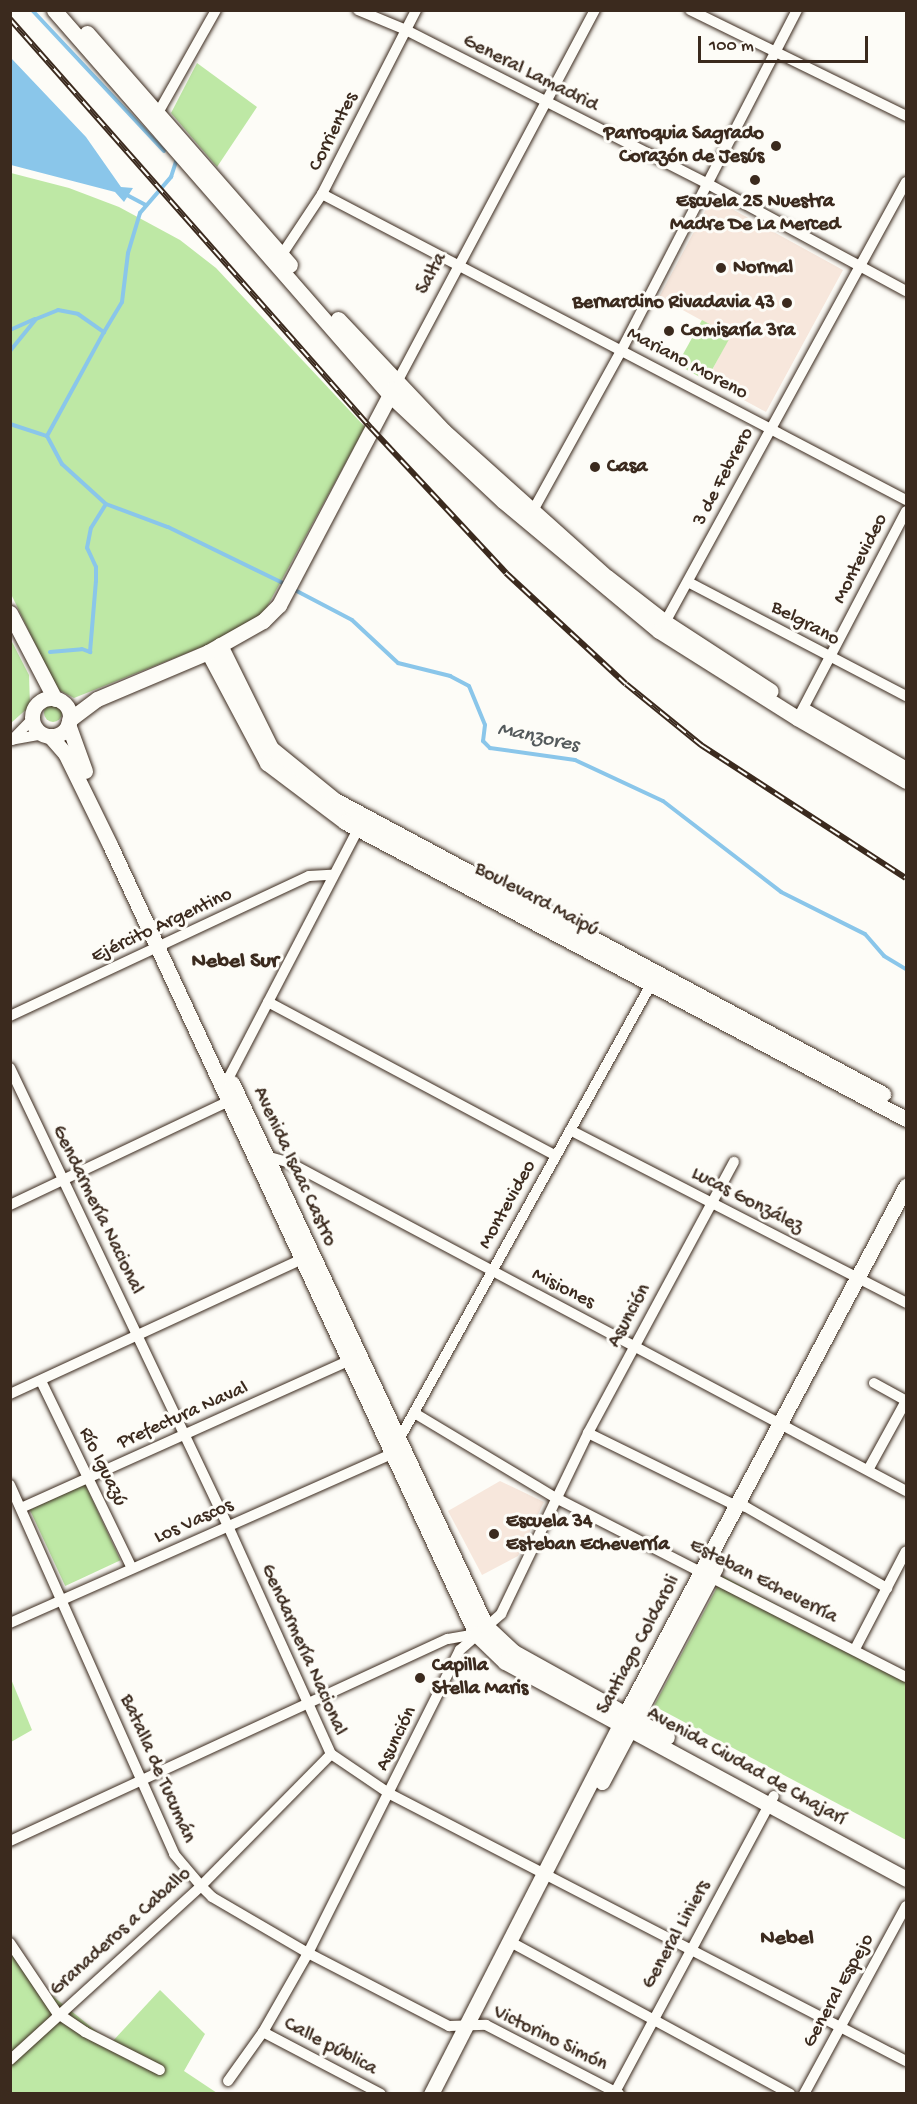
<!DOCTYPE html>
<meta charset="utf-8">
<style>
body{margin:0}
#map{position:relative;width:917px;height:2104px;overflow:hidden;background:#fdfcf7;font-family:"Gochi Hand",sans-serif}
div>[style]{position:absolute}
.built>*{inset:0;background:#f7e7dc}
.green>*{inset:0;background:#bee8a5;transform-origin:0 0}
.round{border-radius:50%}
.water>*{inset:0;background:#8ac6ea}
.stream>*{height:4px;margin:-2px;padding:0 2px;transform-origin:2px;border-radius:2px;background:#8ac6ea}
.roads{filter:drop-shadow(0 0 2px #3b2a1e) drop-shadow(0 0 2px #3b2a1e)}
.street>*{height:10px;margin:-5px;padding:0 5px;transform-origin:5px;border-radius:5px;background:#fdfcf7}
.secondary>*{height:15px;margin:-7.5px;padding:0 7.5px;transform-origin:7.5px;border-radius:7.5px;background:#fdfcf7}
.secondary>.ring{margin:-7.5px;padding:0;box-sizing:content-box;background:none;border:15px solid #fdfcf7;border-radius:50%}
.rail>*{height:6px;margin-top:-3px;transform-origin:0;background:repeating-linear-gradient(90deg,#fdfcf7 0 11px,#3b2a1e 0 22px);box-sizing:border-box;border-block:2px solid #3b2a1e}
.dots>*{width:16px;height:16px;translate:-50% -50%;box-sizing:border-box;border:3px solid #fdfcf7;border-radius:50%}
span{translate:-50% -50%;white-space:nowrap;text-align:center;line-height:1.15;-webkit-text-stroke:6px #fdfcf7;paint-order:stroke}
.street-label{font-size:20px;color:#3b2a1e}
.poi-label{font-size:20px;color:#3b2a1e;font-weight:700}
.right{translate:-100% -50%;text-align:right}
.left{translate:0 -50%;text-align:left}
.water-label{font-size:21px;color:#53595b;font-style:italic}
.quarter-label{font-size:22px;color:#3b2a1e;font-weight:700}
.frame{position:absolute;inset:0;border:12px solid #3b2a1e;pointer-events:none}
.scale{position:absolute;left:698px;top:36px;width:170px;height:27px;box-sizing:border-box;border:3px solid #3b2a1e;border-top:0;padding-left:8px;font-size:18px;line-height:21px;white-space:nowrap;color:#3b2a1e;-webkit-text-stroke:4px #fdfcf7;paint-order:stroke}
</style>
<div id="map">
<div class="built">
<div style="clip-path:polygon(712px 198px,843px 270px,766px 412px,707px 380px,730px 336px,659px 297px)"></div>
<div style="clip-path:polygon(500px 1481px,544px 1502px,518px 1556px,482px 1575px,448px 1511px)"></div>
</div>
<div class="green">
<div style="clip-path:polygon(197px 63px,257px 107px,217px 167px,171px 113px)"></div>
<div style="clip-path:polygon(11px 173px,69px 188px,119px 207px,180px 240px,216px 268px,365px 427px,267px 607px,258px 617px,207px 645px,74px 698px,57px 689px,11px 594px)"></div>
<div style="left:702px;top:320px;width:33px;height:51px;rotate:29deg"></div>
<div style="clip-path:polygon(10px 638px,29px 675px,30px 706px,11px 723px)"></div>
<div class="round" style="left:44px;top:704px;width:18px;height:18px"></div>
<div style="left:85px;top:1484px;width:84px;height:61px;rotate:65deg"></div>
<div style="clip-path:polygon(723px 1576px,906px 1674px,906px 1840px,654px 1706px)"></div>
<div style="clip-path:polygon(11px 1679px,32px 1730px,11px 1742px,10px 1742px)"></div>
<div style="clip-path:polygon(10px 1949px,34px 1981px,111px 2043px,160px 1990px,205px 2034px,184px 2071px,217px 2093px,11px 2093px)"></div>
</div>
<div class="water">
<div style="clip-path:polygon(11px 58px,86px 137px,121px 187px,133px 188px,124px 202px,115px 192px,11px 165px)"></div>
</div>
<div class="stream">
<div style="left:32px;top:10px;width:193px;rotate:46.9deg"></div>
<div style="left:125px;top:194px;width:24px;rotate:28deg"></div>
<div style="left:10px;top:330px;width:27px;rotate:-24deg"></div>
<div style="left:10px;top:351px;width:41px;rotate:-50.9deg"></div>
<div style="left:36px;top:319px;width:24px;rotate:-22deg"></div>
<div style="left:58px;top:310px;width:20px;rotate:11deg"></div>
<div style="left:78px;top:314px;width:32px;rotate:35deg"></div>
<div style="left:104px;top:332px;width:35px;rotate:-59deg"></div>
<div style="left:122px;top:302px;width:49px;rotate:-83deg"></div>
<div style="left:128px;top:253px;width:42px;rotate:-73.3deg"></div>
<div style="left:140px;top:213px;width:48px;rotate:-49.3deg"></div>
<div style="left:171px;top:177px;width:19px;rotate:-72deg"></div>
<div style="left:10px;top:424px;width:39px;rotate:18deg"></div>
<div style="left:47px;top:436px;width:32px;rotate:62deg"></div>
<div style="left:62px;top:464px;width:59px;rotate:42.3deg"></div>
<div style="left:106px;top:504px;width:66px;rotate:20.4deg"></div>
<div style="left:168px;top:527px;width:130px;rotate:26deg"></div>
<div style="left:47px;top:436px;width:119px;rotate:-61.3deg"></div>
<div style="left:291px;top:588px;width:69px;rotate:27.7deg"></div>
<div style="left:352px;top:620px;width:63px;rotate:43.1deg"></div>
<div style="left:398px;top:663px;width:54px;rotate:14deg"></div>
<div style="left:450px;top:676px;width:21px;rotate:28deg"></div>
<div style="left:469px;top:686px;width:42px;rotate:67.7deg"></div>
<div style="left:485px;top:725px;width:16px;rotate:97deg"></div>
<div style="left:483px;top:741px;width:10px;rotate:45deg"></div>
<div style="left:490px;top:748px;width:86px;rotate:8deg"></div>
<div style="left:575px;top:760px;width:97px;rotate:25deg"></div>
<div style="left:663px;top:801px;width:149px;rotate:37.6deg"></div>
<div style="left:781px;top:892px;width:94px;rotate:26.6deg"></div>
<div style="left:865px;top:934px;width:29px;rotate:49deg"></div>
<div style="left:884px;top:956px;width:26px;rotate:31deg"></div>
<div style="left:50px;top:652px;width:32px;rotate:-5deg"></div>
<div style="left:82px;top:649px;width:9px;rotate:21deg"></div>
<div style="left:90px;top:652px;width:71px;rotate:-85.2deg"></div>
<div style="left:96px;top:581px;width:14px;rotate:-90deg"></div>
<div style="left:96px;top:567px;width:21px;rotate:-115deg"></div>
<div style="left:87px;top:548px;width:20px;rotate:-79deg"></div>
<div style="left:91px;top:528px;width:28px;rotate:-58deg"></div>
</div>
<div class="roads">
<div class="street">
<div style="left:358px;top:10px;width:52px;rotate:22.6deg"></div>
<div style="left:406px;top:30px;width:339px;rotate:27deg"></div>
<div style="left:708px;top:184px;width:225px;rotate:28.4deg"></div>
<div style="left:690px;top:10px;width:241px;rotate:26.1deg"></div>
<div style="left:154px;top:120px;width:126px;rotate:-60.6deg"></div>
<div style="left:322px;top:194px;width:659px;rotate:27.65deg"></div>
<div style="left:279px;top:259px;width:78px;rotate:-56.5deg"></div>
<div style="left:322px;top:194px;width:207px;rotate:-62.9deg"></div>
<div style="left:396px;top:384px;width:424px;rotate:-62deg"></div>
<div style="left:530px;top:516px;width:191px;rotate:-61.1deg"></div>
<div style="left:622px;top:349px;width:382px;rotate:-62.7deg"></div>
<div style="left:688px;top:582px;width:246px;rotate:27.6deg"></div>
<div style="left:663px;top:626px;width:506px;rotate:-61.31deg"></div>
<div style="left:799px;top:716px;width:231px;rotate:-62.4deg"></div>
<div style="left:10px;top:740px;width:34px;rotate:-10deg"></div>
<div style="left:12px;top:740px;width:29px;rotate:-46deg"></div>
<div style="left:268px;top:1002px;width:325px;rotate:28.1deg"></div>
<div style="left:10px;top:1016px;width:330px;rotate:-25.1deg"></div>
<div style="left:309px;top:876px;width:22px;rotate:-3deg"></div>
<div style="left:10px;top:1068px;width:507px;rotate:64.55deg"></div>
<div style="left:228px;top:1526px;width:250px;rotate:65.7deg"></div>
<div style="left:331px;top:1754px;width:71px;rotate:34.1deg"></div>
<div style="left:390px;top:1794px;width:581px;rotate:27.36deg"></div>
<div style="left:221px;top:1082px;width:9px;rotate:-32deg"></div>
<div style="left:229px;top:1077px;width:284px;rotate:-62.5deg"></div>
<div style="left:570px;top:1130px;width:378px;rotate:27.2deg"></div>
<div style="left:266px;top:1156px;width:25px;rotate:16deg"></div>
<div style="left:290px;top:1163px;width:698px;rotate:28.03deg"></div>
<div style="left:10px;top:1205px;width:249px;rotate:-25.4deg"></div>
<div style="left:41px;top:1381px;width:208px;rotate:64.1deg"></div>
<div style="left:874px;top:1383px;width:37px;rotate:29deg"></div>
<div style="left:10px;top:1394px;width:327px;rotate:-24.8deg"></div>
<div style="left:416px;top:1414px;width:163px;rotate:31deg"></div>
<div style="left:556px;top:1498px;width:393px;rotate:27.1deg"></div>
<div style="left:588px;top:1433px;width:161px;rotate:26.2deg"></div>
<div style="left:732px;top:1504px;width:14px;rotate:12deg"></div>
<div style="left:746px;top:1507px;width:163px;rotate:29.9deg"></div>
<div style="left:868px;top:1470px;width:79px;rotate:-61.2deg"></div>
<div style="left:10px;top:1485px;width:404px;rotate:66deg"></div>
<div style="left:174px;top:1854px;width:42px;rotate:49.8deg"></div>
<div style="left:201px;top:1886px;width:16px;rotate:45deg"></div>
<div style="left:212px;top:1897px;width:111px;rotate:30.3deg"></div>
<div style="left:308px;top:1953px;width:159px;rotate:27.4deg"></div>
<div style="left:449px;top:2026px;width:37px;rotate:-2deg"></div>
<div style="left:486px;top:2025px;width:150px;rotate:27.4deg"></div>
<div style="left:21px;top:1508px;width:365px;rotate:-24.2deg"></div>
<div style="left:10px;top:1623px;width:417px;rotate:-23.9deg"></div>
<div style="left:391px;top:1454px;width:543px;rotate:-61.03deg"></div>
<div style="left:855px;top:1649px;width:110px;rotate:-62.5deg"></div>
<div style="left:10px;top:1841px;width:482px;rotate:-24.8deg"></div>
<div style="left:448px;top:1639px;width:28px;rotate:-10deg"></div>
<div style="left:10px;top:1943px;width:84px;rotate:56.1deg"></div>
<div style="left:57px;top:2013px;width:34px;rotate:34deg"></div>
<div style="left:85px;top:2032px;width:84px;rotate:26.9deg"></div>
<div style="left:516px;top:1945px;width:312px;rotate:28.5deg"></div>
<div style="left:263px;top:2032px;width:133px;rotate:27.7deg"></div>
<div style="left:10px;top:2060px;width:258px;rotate:-42.3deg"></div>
<div style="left:201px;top:1886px;width:185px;rotate:-45.4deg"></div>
<div style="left:228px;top:2081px;width:60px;rotate:-54.5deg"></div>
<div style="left:263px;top:2032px;width:91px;rotate:-60.3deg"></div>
<div style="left:308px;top:1953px;width:339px;rotate:-63.4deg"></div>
<div style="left:460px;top:1650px;width:55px;rotate:-41.3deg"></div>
<div style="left:501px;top:1614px;width:201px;rotate:-64.3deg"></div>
<div style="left:588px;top:1433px;width:308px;rotate:-61.7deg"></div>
<div style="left:614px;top:2094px;width:338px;rotate:-61.8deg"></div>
<div style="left:804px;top:2094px;width:214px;rotate:-61.5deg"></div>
</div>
<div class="secondary">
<div style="left:54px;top:10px;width:511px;rotate:48.89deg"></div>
<div style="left:390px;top:395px;width:155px;rotate:43.2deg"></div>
<div style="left:503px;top:501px;width:203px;rotate:39.8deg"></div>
<div style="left:659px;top:631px;width:163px;rotate:32.2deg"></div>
<div style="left:797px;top:718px;width:126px;rotate:30deg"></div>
<div style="left:87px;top:33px;width:308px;rotate:48.8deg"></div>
<div style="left:338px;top:319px;width:154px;rotate:46.6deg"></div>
<div style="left:444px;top:431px;width:219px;rotate:41.9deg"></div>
<div style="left:607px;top:577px;width:73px;rotate:37.8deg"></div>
<div style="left:665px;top:622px;width:126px;rotate:33.1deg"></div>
<div style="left:10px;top:613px;width:97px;rotate:62.4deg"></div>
<div style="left:220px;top:645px;width:115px;rotate:63.7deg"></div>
<div style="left:271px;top:748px;width:82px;rotate:39.1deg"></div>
<div style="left:335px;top:800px;width:622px;rotate:28.21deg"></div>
<div style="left:208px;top:652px;width:126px;rotate:62deg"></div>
<div style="left:267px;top:763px;width:98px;rotate:37.1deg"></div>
<div style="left:345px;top:822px;width:635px;rotate:27.9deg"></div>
<div class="ring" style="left:32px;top:698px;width:23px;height:23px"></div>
<div style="left:805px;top:711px;width:116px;rotate:29.9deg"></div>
<div style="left:69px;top:720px;width:35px;rotate:-37deg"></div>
<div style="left:97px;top:699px;width:121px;rotate:-22.9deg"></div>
<div style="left:208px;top:652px;width:63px;rotate:-29.4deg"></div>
<div style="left:263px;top:621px;width:23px;rotate:-45deg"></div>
<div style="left:279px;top:605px;width:244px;rotate:-62.2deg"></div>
<div style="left:68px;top:724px;width:50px;rotate:70.1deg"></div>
<div style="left:50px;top:736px;width:23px;rotate:49deg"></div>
<div style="left:65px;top:753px;width:102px;rotate:63.9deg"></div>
<div style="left:110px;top:845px;width:870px;rotate:65.11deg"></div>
<div style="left:476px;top:1634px;width:40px;rotate:44deg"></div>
<div style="left:505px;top:1662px;width:456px;rotate:28.4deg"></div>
<div style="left:232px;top:1083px;width:599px;rotate:64.93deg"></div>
<div style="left:486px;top:1626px;width:38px;rotate:43deg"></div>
<div style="left:514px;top:1652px;width:175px;rotate:29.1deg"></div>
<div style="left:602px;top:1782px;width:243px;rotate:-62.1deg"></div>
<div style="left:431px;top:2094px;width:428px;rotate:-62.9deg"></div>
<div style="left:626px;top:1713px;width:597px;rotate:-62.02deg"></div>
</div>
</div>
<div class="rail">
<div style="left:10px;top:19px;width:546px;rotate:48.57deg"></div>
<div style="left:371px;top:428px;width:198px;rotate:47deg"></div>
<div style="left:506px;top:573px;width:163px;rotate:42.8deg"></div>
<div style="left:626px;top:684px;width:97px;rotate:39.1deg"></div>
<div style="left:701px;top:745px;width:244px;rotate:33deg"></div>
</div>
<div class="dots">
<div style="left:776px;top:146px;background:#3b2a1e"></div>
<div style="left:755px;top:180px;background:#3b2a1e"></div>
<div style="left:721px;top:268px;background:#3b2a1e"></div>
<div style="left:787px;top:303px;background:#3b2a1e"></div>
<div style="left:669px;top:331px;background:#3b2a1e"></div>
<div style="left:595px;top:467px;background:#3b2a1e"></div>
<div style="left:494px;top:1534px;background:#3b2a1e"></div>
<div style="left:420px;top:1678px;background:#3b2a1e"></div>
</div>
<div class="street-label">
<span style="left:530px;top:74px;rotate:27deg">General Lamadrid</span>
<span style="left:334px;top:132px;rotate:-63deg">Corrientes</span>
<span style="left:432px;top:274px;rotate:-62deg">Salta</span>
<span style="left:687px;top:364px;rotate:28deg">Mariano Moreno</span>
<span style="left:724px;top:477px;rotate:-62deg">3 de Febrero</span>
<span style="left:861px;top:559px;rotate:-63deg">Montevideo</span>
<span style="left:805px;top:624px;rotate:28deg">Belgrano</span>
<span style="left:536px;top:900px;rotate:28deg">Boulevard Maipú</span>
<span style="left:162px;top:926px;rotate:-25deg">Ejército Argentino</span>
<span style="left:294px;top:1167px;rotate:65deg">Avenida Isaac Castro</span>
<span style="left:747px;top:1201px;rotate:27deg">Lucas González</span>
<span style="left:508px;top:1205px;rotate:-61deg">Montevideo</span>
<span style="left:97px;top:1210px;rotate:64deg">Gendarmería Nacional</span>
<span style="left:563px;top:1289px;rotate:27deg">Misiones</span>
<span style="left:630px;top:1316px;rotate:-62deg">Asunción</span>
<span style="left:183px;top:1416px;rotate:-24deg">Prefectura Naval</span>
<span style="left:102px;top:1467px;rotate:64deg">Río Iguazú</span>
<span style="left:194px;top:1522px;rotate:-24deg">Los Vascos</span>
<span style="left:763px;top:1582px;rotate:27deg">Esteban Echeverría</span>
<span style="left:639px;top:1645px;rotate:-62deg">Santiago Coldaroli</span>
<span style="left:303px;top:1650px;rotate:66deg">Gendarmería Nacional</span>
<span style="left:397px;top:1739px;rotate:-64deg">Asunción</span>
<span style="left:746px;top:1767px;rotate:29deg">Avenida Ciudad de Chajarí</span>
<span style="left:157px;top:1769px;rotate:66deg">Batalla de Tucumán</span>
<span style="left:121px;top:1932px;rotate:-42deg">Granaderos a Caballo</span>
<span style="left:677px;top:1935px;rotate:-61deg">General Liniers</span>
<span style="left:839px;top:1991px;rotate:-61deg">General Espejo</span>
<span style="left:550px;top:2039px;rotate:26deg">Victorino Simón</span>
<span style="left:330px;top:2047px;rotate:28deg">Calle pública</span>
</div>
<div class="poi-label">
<span class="right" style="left:764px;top:146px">Parroquia Sagrado<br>Corazón de Jesús</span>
<span style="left:755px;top:214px">Escuela 25 Nuestra<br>Madre De La Merced</span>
<span class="left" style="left:733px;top:268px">Normal</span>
<span class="right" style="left:775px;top:303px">Bernardino Rivadavia 43</span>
<span class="left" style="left:681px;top:331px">Comisaría 3ra</span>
<span class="left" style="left:607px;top:467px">Casa</span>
<span class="left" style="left:506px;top:1534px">Escuela 34<br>Esteban Echeverría</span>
<span class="left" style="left:432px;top:1678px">Capilla<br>Stella Maris</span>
</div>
<div class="water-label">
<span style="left:538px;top:739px;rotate:12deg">Manzores</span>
</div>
<div class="quarter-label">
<span style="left:235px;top:963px">Nebel Sur</span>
<span style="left:787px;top:1940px">Nebel</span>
</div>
<div class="frame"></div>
<div class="scale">100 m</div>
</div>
